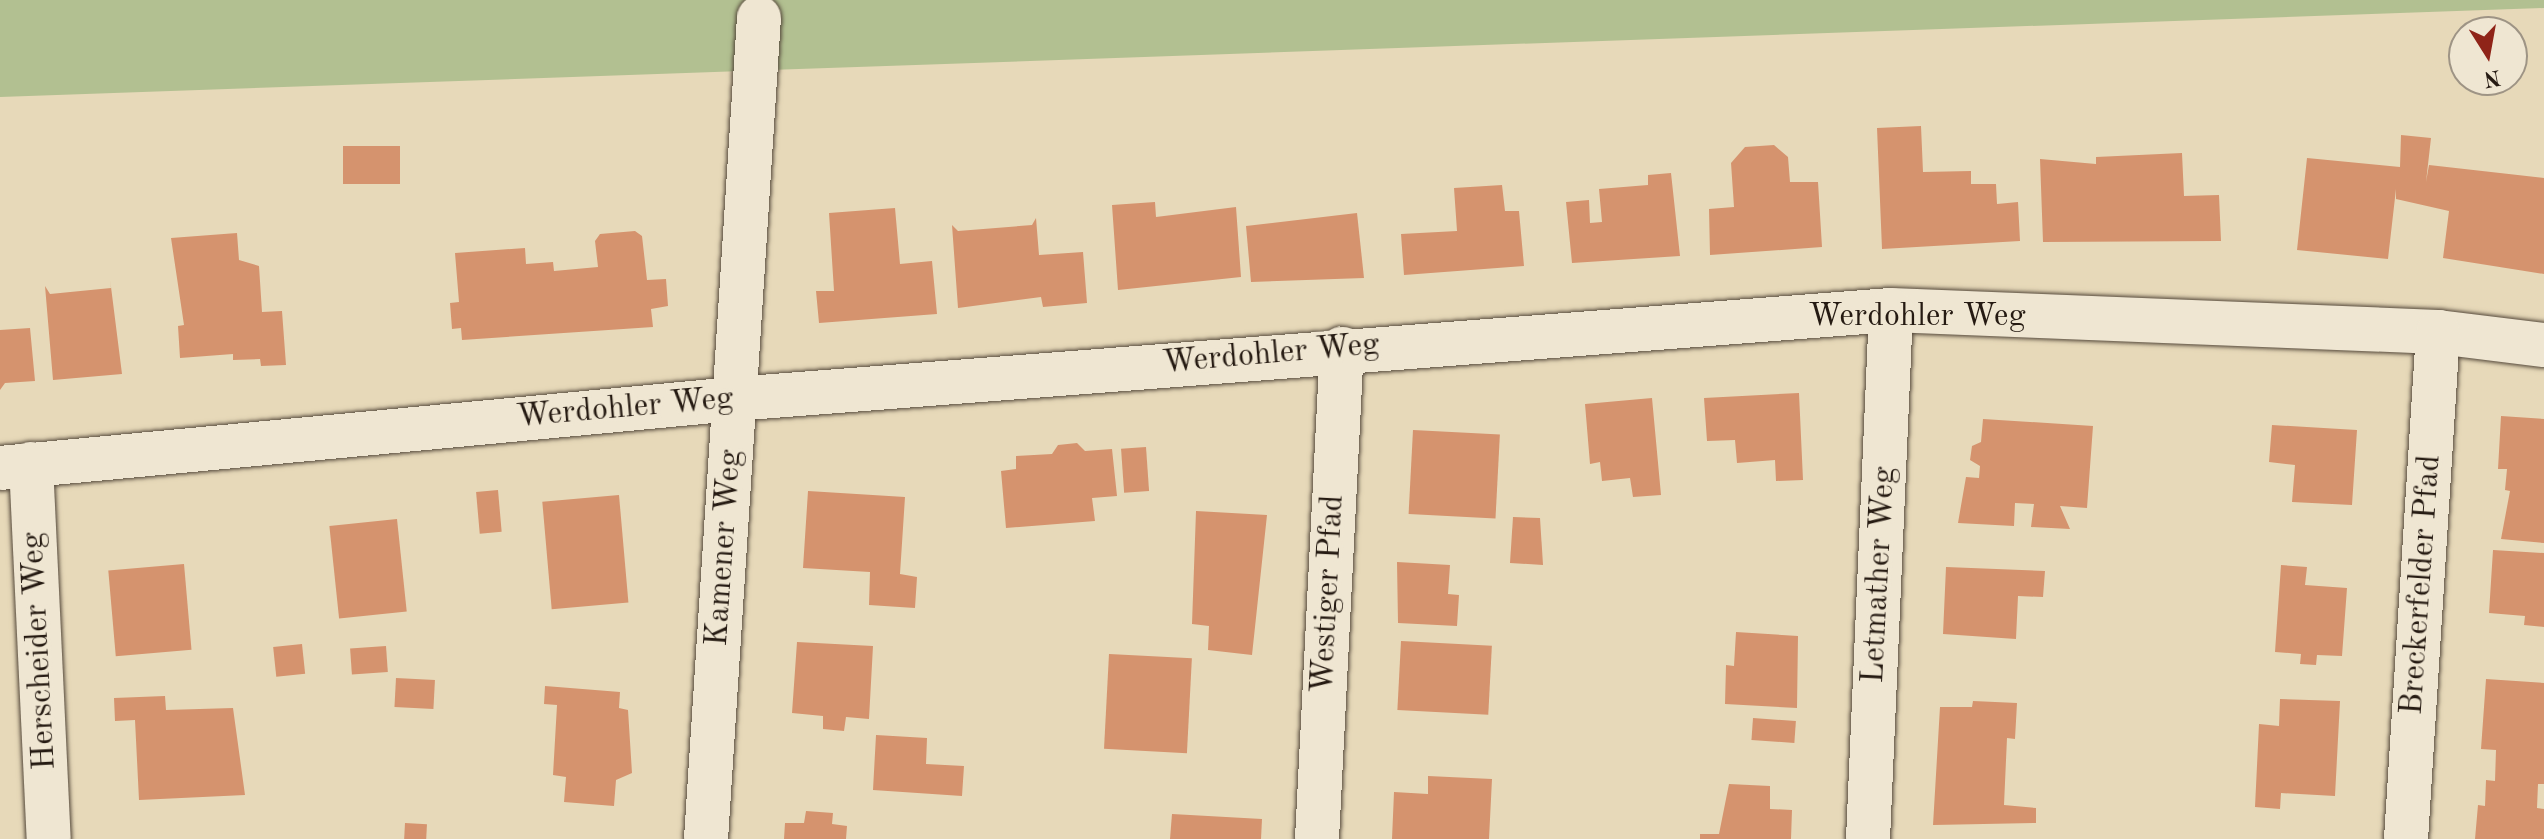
<!DOCTYPE html>
<style>
body{margin:0}
#map{position:relative;width:2544px;height:839px;overflow:hidden;background:#e7d9b9;font-family:"Old Standard TT",serif}
div>[style]{position:absolute}
.green>*{inset:0;background:#b2c091}
.building>*{inset:0;background:#d5936e;transform-origin:0 0}
.roads{filter:drop-shadow(0 0 2px #564a3c) drop-shadow(0 0 2px #564a3c)}
.street>*{height:44px;margin:-22px;padding:0 22px;transform-origin:22px;border-radius:22px;background:#efe6d2}
span{translate:-50% -50%;white-space:nowrap;text-align:center;line-height:1.15;-webkit-text-stroke:7px #efe6d2;paint-order:stroke}
.street-label{font-size:32px;color:#251a12}
.north{position:absolute;left:2448px;top:16px;width:80px;height:80px;box-sizing:border-box;background:#efe6d2;border:2px solid #9e9485;border-radius:50%;rotate:169deg;font-size:22px;font-weight:700;line-height:32px;text-align:center;color:#251a12}
.north::after{content:'';display:block;margin:auto;width:28px;height:36px;background:#8f2418;clip-path:polygon(50% 0,100% 100%,50% 72%,0 100%)}
</style>
<div id="map">
<div class="green">
<div style="clip-path:polygon(0 0,2544px 0,2544px 8px,0 97px)"></div>
</div>
<div class="building">
<div style="clip-path:polygon(1921px 126px,1923px 172px,1971px 171px,1971px 184px,1996px 184px,1997px 204px,2018px 202px,2020px 241px,1882px 249px,1877px 128px)"></div>
<div style="clip-path:polygon(2401px 135px,2431px 138px,2426px 182px,2429px 165px,2544px 178px,2544px 274px,2443px 258px,2449px 211px,2396px 199px,2396px 189px,2388px 259px,2297px 250px,2307px 158px,2400px 167px)"></div>
<div style="clip-path:polygon(1774px 145px,1788px 157px,1790px 182px,1818px 182px,1822px 247px,1710px 255px,1709px 209px,1734px 207px,1731px 163px,1745px 147px)"></div>
<div style="left:400px;top:146px;width:38px;height:57px;rotate:90deg"></div>
<div style="clip-path:polygon(2182px 153px,2184px 196px,2219px 195px,2221px 241px,2043px 242px,2040px 159px,2096px 164px,2096px 157px)"></div>
<div style="clip-path:polygon(1671px 173px,1680px 256px,1572px 263px,1566px 202px,1589px 200px,1590px 223px,1602px 222px,1599px 189px,1648px 185px,1648px 175px)"></div>
<div style="clip-path:polygon(1502px 185px,1505px 211px,1519px 211px,1524px 266px,1404px 275px,1401px 234px,1457px 231px,1454px 188px)"></div>
<div style="clip-path:polygon(1155px 202px,1156px 217px,1236px 207px,1241px 277px,1118px 290px,1112px 205px)"></div>
<div style="clip-path:polygon(895px 208px,900px 264px,932px 261px,937px 314px,819px 323px,816px 291px,834px 291px,829px 213px)"></div>
<div style="clip-path:polygon(1357px 213px,1364px 278px,1251px 282px,1246px 226px)"></div>
<div style="clip-path:polygon(1036px 218px,1039px 255px,1083px 252px,1087px 303px,1043px 307px,1041px 297px,958px 308px,952px 225px,958px 231px,1032px 225px)"></div>
<div style="clip-path:polygon(635px 231px,642px 236px,647px 280px,666px 279px,668px 306px,651px 309px,653px 327px,462px 340px,461px 328px,452px 329px,450px 303px,459px 302px,455px 253px,525px 248px,526px 264px,553px 262px,554px 271px,598px 267px,595px 241px,600px 234px)"></div>
<div style="clip-path:polygon(237px 233px,239px 260px,259px 266px,262px 312px,282px 311px,286px 365px,261px 366px,260px 359px,233px 360px,233px 354px,180px 358px,178px 326px,184px 325px,171px 238px)"></div>
<div style="clip-path:polygon(110px 279px,122px 374px,53px 380px,45px 286px,50px 294px,111px 288px)"></div>
<div style="clip-path:polygon(30px 328px,35px 381px,5px 383px,0 390px,0 330px)"></div>
<div style="clip-path:polygon(1799px 393px,1803px 480px,1776px 481px,1775px 460px,1737px 463px,1735px 440px,1707px 441px,1704px 398px)"></div>
<div style="clip-path:polygon(1652px 398px,1661px 495px,1633px 497px,1630px 478px,1602px 481px,1600px 462px,1590px 464px,1585px 404px)"></div>
<div style="clip-path:polygon(2501px 416px,2544px 419px,2544px 543px,2501px 539px,2510px 491px,2505px 490px,2507px 469px,2498px 469px)"></div>
<div style="clip-path:polygon(1983px 419px,2093px 426px,2087px 508px,2060px 506px,2070px 529px,2031px 527px,2034px 504px,2015px 503px,2014px 526px,1958px 523px,1966px 477px,1979px 478px,1980px 466px,1970px 460px,1972px 446px,1981px 442px)"></div>
<div style="clip-path:polygon(2272px 425px,2357px 430px,2352px 505px,2292px 502px,2295px 465px,2269px 462px)"></div>
<div style="left:1413px;top:430px;width:87px;height:84px;rotate:3deg"></div>
<div style="clip-path:polygon(1077px 443px,1085px 451px,1112px 449px,1117px 496px,1092px 498px,1095px 521px,1006px 528px,1001px 471px,1016px 469px,1016px 456px,1052px 454px,1058px 445px)"></div>
<div style="left:1146px;top:447px;width:44px;height:25px;rotate:86deg"></div>
<div style="left:498px;top:490px;width:42px;height:22px;rotate:85deg"></div>
<div style="clip-path:polygon(808px 491px,905px 497px,900px 574px,917px 577px,915px 608px,869px 605px,870px 572px,803px 568px)"></div>
<div style="left:619px;top:495px;width:108px;height:77px;rotate:85deg"></div>
<div style="clip-path:polygon(1196px 511px,1267px 515px,1252px 655px,1208px 650px,1209px 626px,1192px 624px)"></div>
<div style="clip-path:polygon(1513px 517px,1540px 518px,1543px 565px,1510px 563px)"></div>
<div style="left:397px;top:519px;width:93px;height:68px;rotate:84deg"></div>
<div style="clip-path:polygon(2493px 550px,2544px 553px,2544px 627px,2524px 625px,2525px 616px,2489px 613px)"></div>
<div style="clip-path:polygon(1397px 562px,1450px 565px,1448px 594px,1459px 595px,1457px 626px,1398px 623px)"></div>
<div style="left:184px;top:564px;width:86px;height:76px;rotate:85deg"></div>
<div style="clip-path:polygon(2281px 565px,2307px 567px,2305px 585px,2347px 588px,2342px 656px,2317px 655px,2316px 665px,2300px 664px,2301px 654px,2275px 652px)"></div>
<div style="clip-path:polygon(1946px 567px,2045px 571px,2043px 597px,2018px 596px,2016px 639px,1943px 634px)"></div>
<div style="clip-path:polygon(1736px 632px,1798px 636px,1797px 708px,1725px 704px,1726px 665px,1734px 666px)"></div>
<div style="left:1401px;top:641px;width:91px;height:69px;rotate:3deg"></div>
<div style="clip-path:polygon(797px 642px,873px 646px,869px 719px,846px 717px,844px 731px,823px 729px,823px 716px,792px 713px)"></div>
<div style="left:302px;top:644px;width:30px;height:29px;rotate:84deg"></div>
<div style="left:386px;top:646px;width:26px;height:36px;rotate:86deg"></div>
<div style="left:1109px;top:654px;width:83px;height:95px;rotate:3deg"></div>
<div style="left:396px;top:678px;width:39px;height:29px;rotate:3deg"></div>
<div style="clip-path:polygon(2486px 679px,2544px 683px,2544px 784px,2538px 784px,2537px 808px,2544px 809px,2544px 839px,2475px 839px,2478px 805px,2485px 806px,2486px 780px,2495px 781px,2496px 750px,2481px 749px)"></div>
<div style="clip-path:polygon(545px 686px,620px 692px,619px 708px,628px 710px,632px 773px,616px 780px,614px 806px,564px 802px,566px 777px,553px 775px,557px 705px,544px 704px)"></div>
<div style="clip-path:polygon(165px 696px,166px 710px,233px 708px,245px 795px,139px 800px,135px 720px,115px 721px,114px 698px)"></div>
<div style="clip-path:polygon(2280px 699px,2340px 701px,2335px 796px,2281px 793px,2280px 809px,2255px 807px,2259px 724px,2279px 726px)"></div>
<div style="clip-path:polygon(1973px 701px,2017px 703px,2015px 739px,2007px 738px,2004px 805px,2036px 808px,2036px 823px,1933px 825px,1940px 707px,1972px 707px)"></div>
<div style="left:1753px;top:718px;width:43px;height:22px;rotate:4deg"></div>
<div style="clip-path:polygon(876px 735px,927px 738px,926px 764px,964px 766px,962px 796px,873px 790px)"></div>
<div style="clip-path:polygon(1428px 776px,1492px 779px,1489px 839px,1392px 839px,1394px 792px,1428px 794px)"></div>
<div style="clip-path:polygon(1729px 784px,1770px 786px,1770px 809px,1792px 810px,1791px 839px,1700px 839px,1700px 834px,1719px 834px)"></div>
<div style="clip-path:polygon(806px 811px,833px 813px,832px 824px,847px 826px,846px 839px,784px 839px,785px 823px,804px 823px)"></div>
<div style="clip-path:polygon(1172px 814px,1262px 819px,1261px 839px,1170px 839px)"></div>
<div style="left:405px;top:823px;width:22px;height:16px;rotate:3deg"></div>
</div>
<div class="roads">
<div class="street">
<div style="left:31px;top:464px;width:375px;rotate:87.3deg"></div>
<div style="left:0;top:468px;width:737px;rotate:-5.37deg"></div>
<div style="left:734px;top:399px;width:1160px;rotate:-4.4deg"></div>
<div style="left:1891px;top:310px;width:547px;rotate:2.3deg"></div>
<div style="left:2438px;top:332px;width:107px;rotate:7deg"></div>
<div style="left:706px;top:839px;width:823px;rotate:-86.31deg"></div>
<div style="left:1317px;top:839px;width:491px;rotate:-87.1deg"></div>
<div style="left:1868px;top:839px;width:529px;rotate:-87.51deg"></div>
<div style="left:2406px;top:839px;width:508px;rotate:-86.39deg"></div>
</div>
</div>
<div class="street-label">
<span style="left:1917px;top:317px">Werdohler Weg</span>
<span style="left:1271px;top:355px;rotate:-5deg">Werdohler Weg</span>
<span style="left:625px;top:409px;rotate:-5deg">Werdohler Weg</span>
<span style="left:725px;top:548px;rotate:-86deg">Kamener Weg</span>
<span style="left:1880px;top:575px;rotate:-87deg">Letmather Weg</span>
<span style="left:2422px;top:585px;rotate:-86deg">Breckerfelder Pfad</span>
<span style="left:1329px;top:594px;rotate:-87deg">Westiger Pfad</span>
<span style="left:40px;top:651px;rotate:-93deg">Herscheider Weg</span>
</div>
<div class="north">N</div>
</div>
